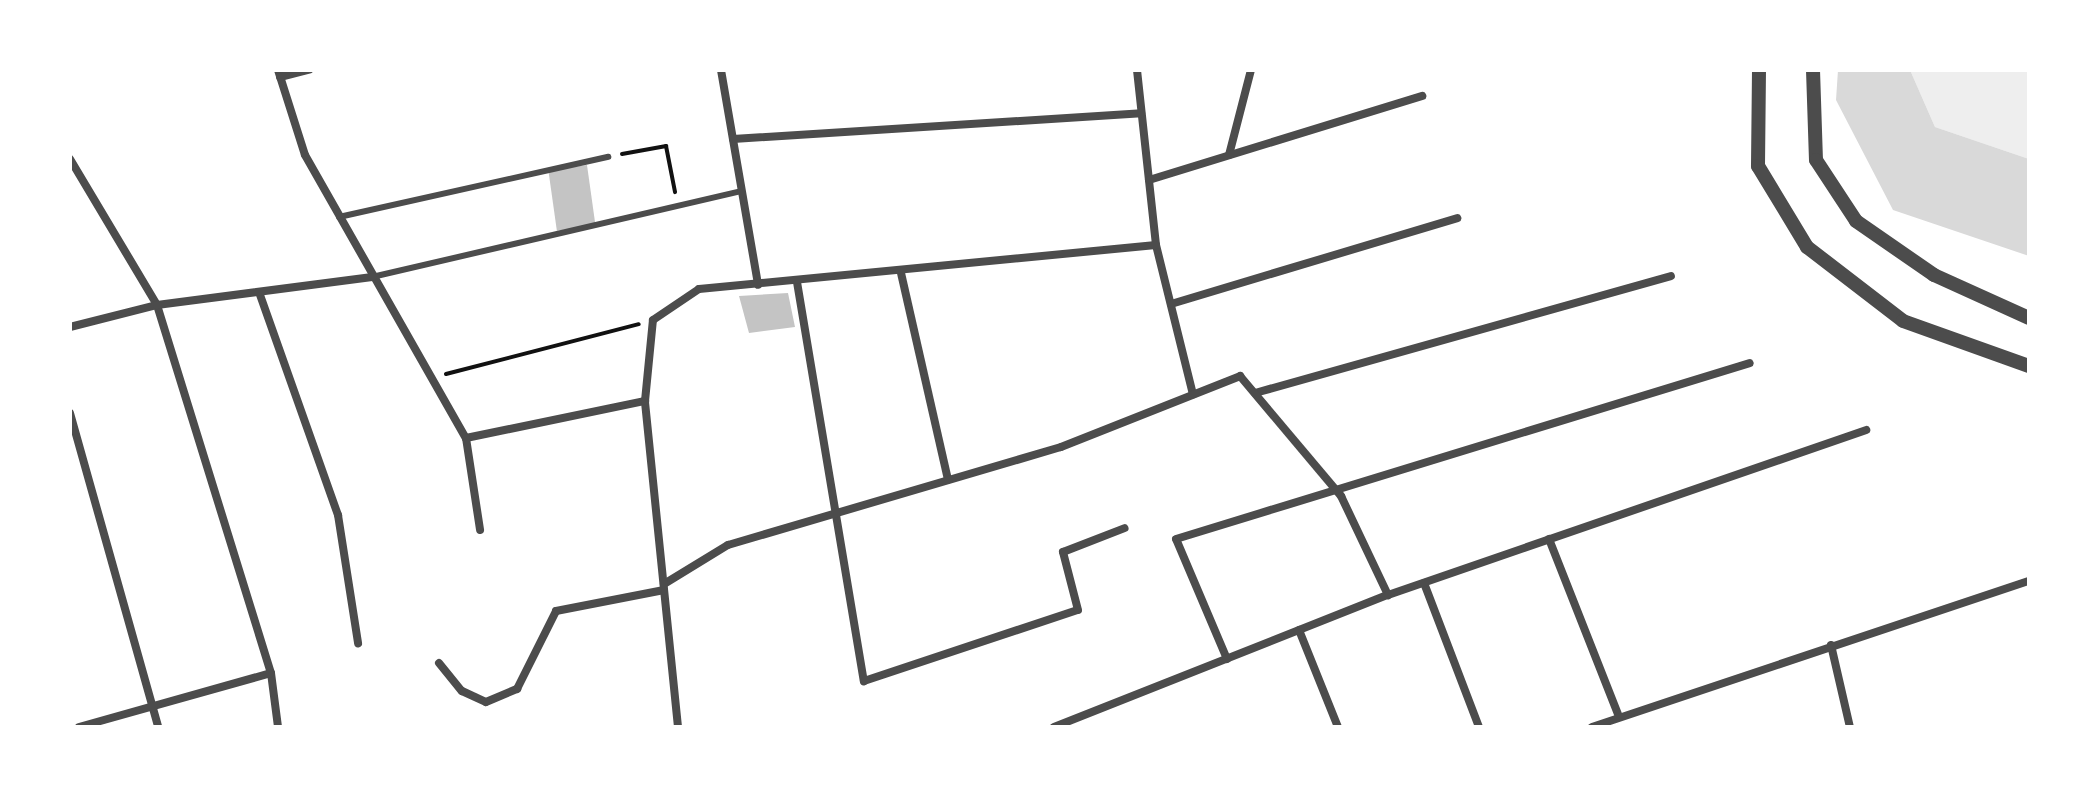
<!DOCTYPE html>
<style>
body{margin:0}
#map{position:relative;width:2099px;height:797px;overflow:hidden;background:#fff;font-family:"IBM Plex Serif",serif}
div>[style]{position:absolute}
.green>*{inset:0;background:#eee}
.water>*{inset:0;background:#d9d9d9}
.building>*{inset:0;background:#c4c4c4;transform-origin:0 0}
.path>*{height:4px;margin:-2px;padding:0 2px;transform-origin:2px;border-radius:2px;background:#111}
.service>*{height:6px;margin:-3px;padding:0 3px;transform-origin:3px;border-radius:3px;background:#4c4c4c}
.minor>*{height:8px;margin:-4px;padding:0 4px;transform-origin:4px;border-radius:4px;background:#4c4c4c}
.tertiary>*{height:14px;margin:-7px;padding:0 7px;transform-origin:7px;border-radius:7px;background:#4c4c4c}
span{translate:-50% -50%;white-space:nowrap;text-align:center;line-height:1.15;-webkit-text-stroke:8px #fff;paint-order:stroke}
.frame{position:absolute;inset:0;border:72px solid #fff;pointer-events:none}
</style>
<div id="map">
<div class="green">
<div style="clip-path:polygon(1910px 70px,2029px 70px,2029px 159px,1935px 127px)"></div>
</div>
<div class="water">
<div style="clip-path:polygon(1838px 70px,1910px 70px,1935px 127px,2029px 159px,2029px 256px,1893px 210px,1836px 100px)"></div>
</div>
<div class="building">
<div style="left:587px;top:165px;width:61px;height:39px;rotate:82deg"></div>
<div style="clip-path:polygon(788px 293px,795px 327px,749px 333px,739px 296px)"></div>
</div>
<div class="path">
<div style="left:622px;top:154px;width:45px;rotate:-10.3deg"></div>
<div style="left:666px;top:146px;width:47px;rotate:78.9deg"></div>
<div style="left:446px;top:374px;width:199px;rotate:-14.5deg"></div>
</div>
<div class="service">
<div style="left:339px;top:217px;width:276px;rotate:-12.6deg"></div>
<div style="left:372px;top:277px;width:380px;rotate:-13.1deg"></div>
</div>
<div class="minor">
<div style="left:278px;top:70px;width:89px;rotate:72.4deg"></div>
<div style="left:305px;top:155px;width:326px;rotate:60.4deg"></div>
<div style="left:466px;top:438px;width:183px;rotate:-11.7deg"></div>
<div style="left:721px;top:70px;width:218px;rotate:80.2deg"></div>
<div style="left:1137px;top:70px;width:176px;rotate:83.8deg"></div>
<div style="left:1156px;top:245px;width:154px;rotate:76.1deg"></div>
<div style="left:280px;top:77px;width:30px;rotate:-14deg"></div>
<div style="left:733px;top:139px;width:409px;rotate:-3.6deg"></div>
<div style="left:1229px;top:155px;width:88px;rotate:-75.5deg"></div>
<div style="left:70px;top:159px;width:170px;rotate:59.2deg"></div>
<div style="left:157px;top:305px;width:385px;rotate:72.8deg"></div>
<div style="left:271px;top:673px;width:54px;rotate:82.6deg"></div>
<div style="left:1149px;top:180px;width:286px;rotate:-17.1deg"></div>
<div style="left:901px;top:273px;width:212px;rotate:77.2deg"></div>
<div style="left:797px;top:282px;width:405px;rotate:80.5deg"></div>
<div style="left:864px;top:681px;width:225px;rotate:-18.4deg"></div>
<div style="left:1078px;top:610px;width:60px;rotate:-104.5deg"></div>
<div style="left:1063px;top:552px;width:66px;rotate:-21.2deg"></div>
<div style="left:259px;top:292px;width:237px;rotate:70.5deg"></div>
<div style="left:338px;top:515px;width:130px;rotate:81.1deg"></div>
<div style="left:1171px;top:304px;width:299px;rotate:-16.7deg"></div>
<div style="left:70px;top:327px;width:90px;rotate:-14.2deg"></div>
<div style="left:157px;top:305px;width:217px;rotate:-7.4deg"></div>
<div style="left:1255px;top:393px;width:432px;rotate:-15.7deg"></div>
<div style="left:70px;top:413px;width:326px;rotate:74.3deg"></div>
<div style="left:466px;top:438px;width:93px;rotate:81.3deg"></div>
<div style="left:1549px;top:539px;width:191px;rotate:68.5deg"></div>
<div style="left:1424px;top:583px;width:154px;rotate:69.1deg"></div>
<div style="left:664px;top:584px;width:75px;rotate:-31.4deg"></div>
<div style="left:728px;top:545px;width:347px;rotate:-16.4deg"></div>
<div style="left:1061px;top:447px;width:193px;rotate:-21.6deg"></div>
<div style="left:1240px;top:376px;width:157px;rotate:49.9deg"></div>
<div style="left:1341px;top:496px;width:110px;rotate:64.6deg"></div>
<div style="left:1299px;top:630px;width:105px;rotate:68.1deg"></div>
<div style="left:1831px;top:645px;width:84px;rotate:77deg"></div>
<div style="left:1227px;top:659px;width:130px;rotate:-113deg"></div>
<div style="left:1176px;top:539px;width:600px;rotate:-17.05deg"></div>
<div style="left:439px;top:663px;width:36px;rotate:51deg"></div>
<div style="left:462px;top:691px;width:26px;rotate:25deg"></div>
<div style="left:486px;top:702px;width:34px;rotate:-23deg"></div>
<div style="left:517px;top:689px;width:87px;rotate:-63.4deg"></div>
<div style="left:556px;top:611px;width:110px;rotate:-11deg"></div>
<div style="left:79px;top:727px;width:199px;rotate:-15.7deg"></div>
<div style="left:678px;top:727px;width:328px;rotate:-95.8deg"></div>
<div style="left:645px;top:401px;width:81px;rotate:-84.4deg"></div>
<div style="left:653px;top:320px;width:55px;rotate:-34deg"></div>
<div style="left:699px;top:289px;width:459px;rotate:-5.5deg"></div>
<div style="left:1054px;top:727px;width:359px;rotate:-21.6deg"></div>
<div style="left:1388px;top:595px;width:506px;rotate:-19.04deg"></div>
<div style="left:1592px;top:727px;width:461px;rotate:-18.5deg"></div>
</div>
<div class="tertiary">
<div style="left:1759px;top:70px;width:96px;rotate:90.6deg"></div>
<div style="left:1758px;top:166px;width:95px;rotate:58.8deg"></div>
<div style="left:1807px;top:247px;width:121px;rotate:37.6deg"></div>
<div style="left:1903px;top:321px;width:134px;rotate:19.7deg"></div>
<div style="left:1813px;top:70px;width:90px;rotate:88.1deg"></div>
<div style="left:1816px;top:160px;width:73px;rotate:56.7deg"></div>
<div style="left:1856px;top:221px;width:95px;rotate:34.7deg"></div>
<div style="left:1934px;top:275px;width:104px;rotate:24.4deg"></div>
</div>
<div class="frame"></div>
</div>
